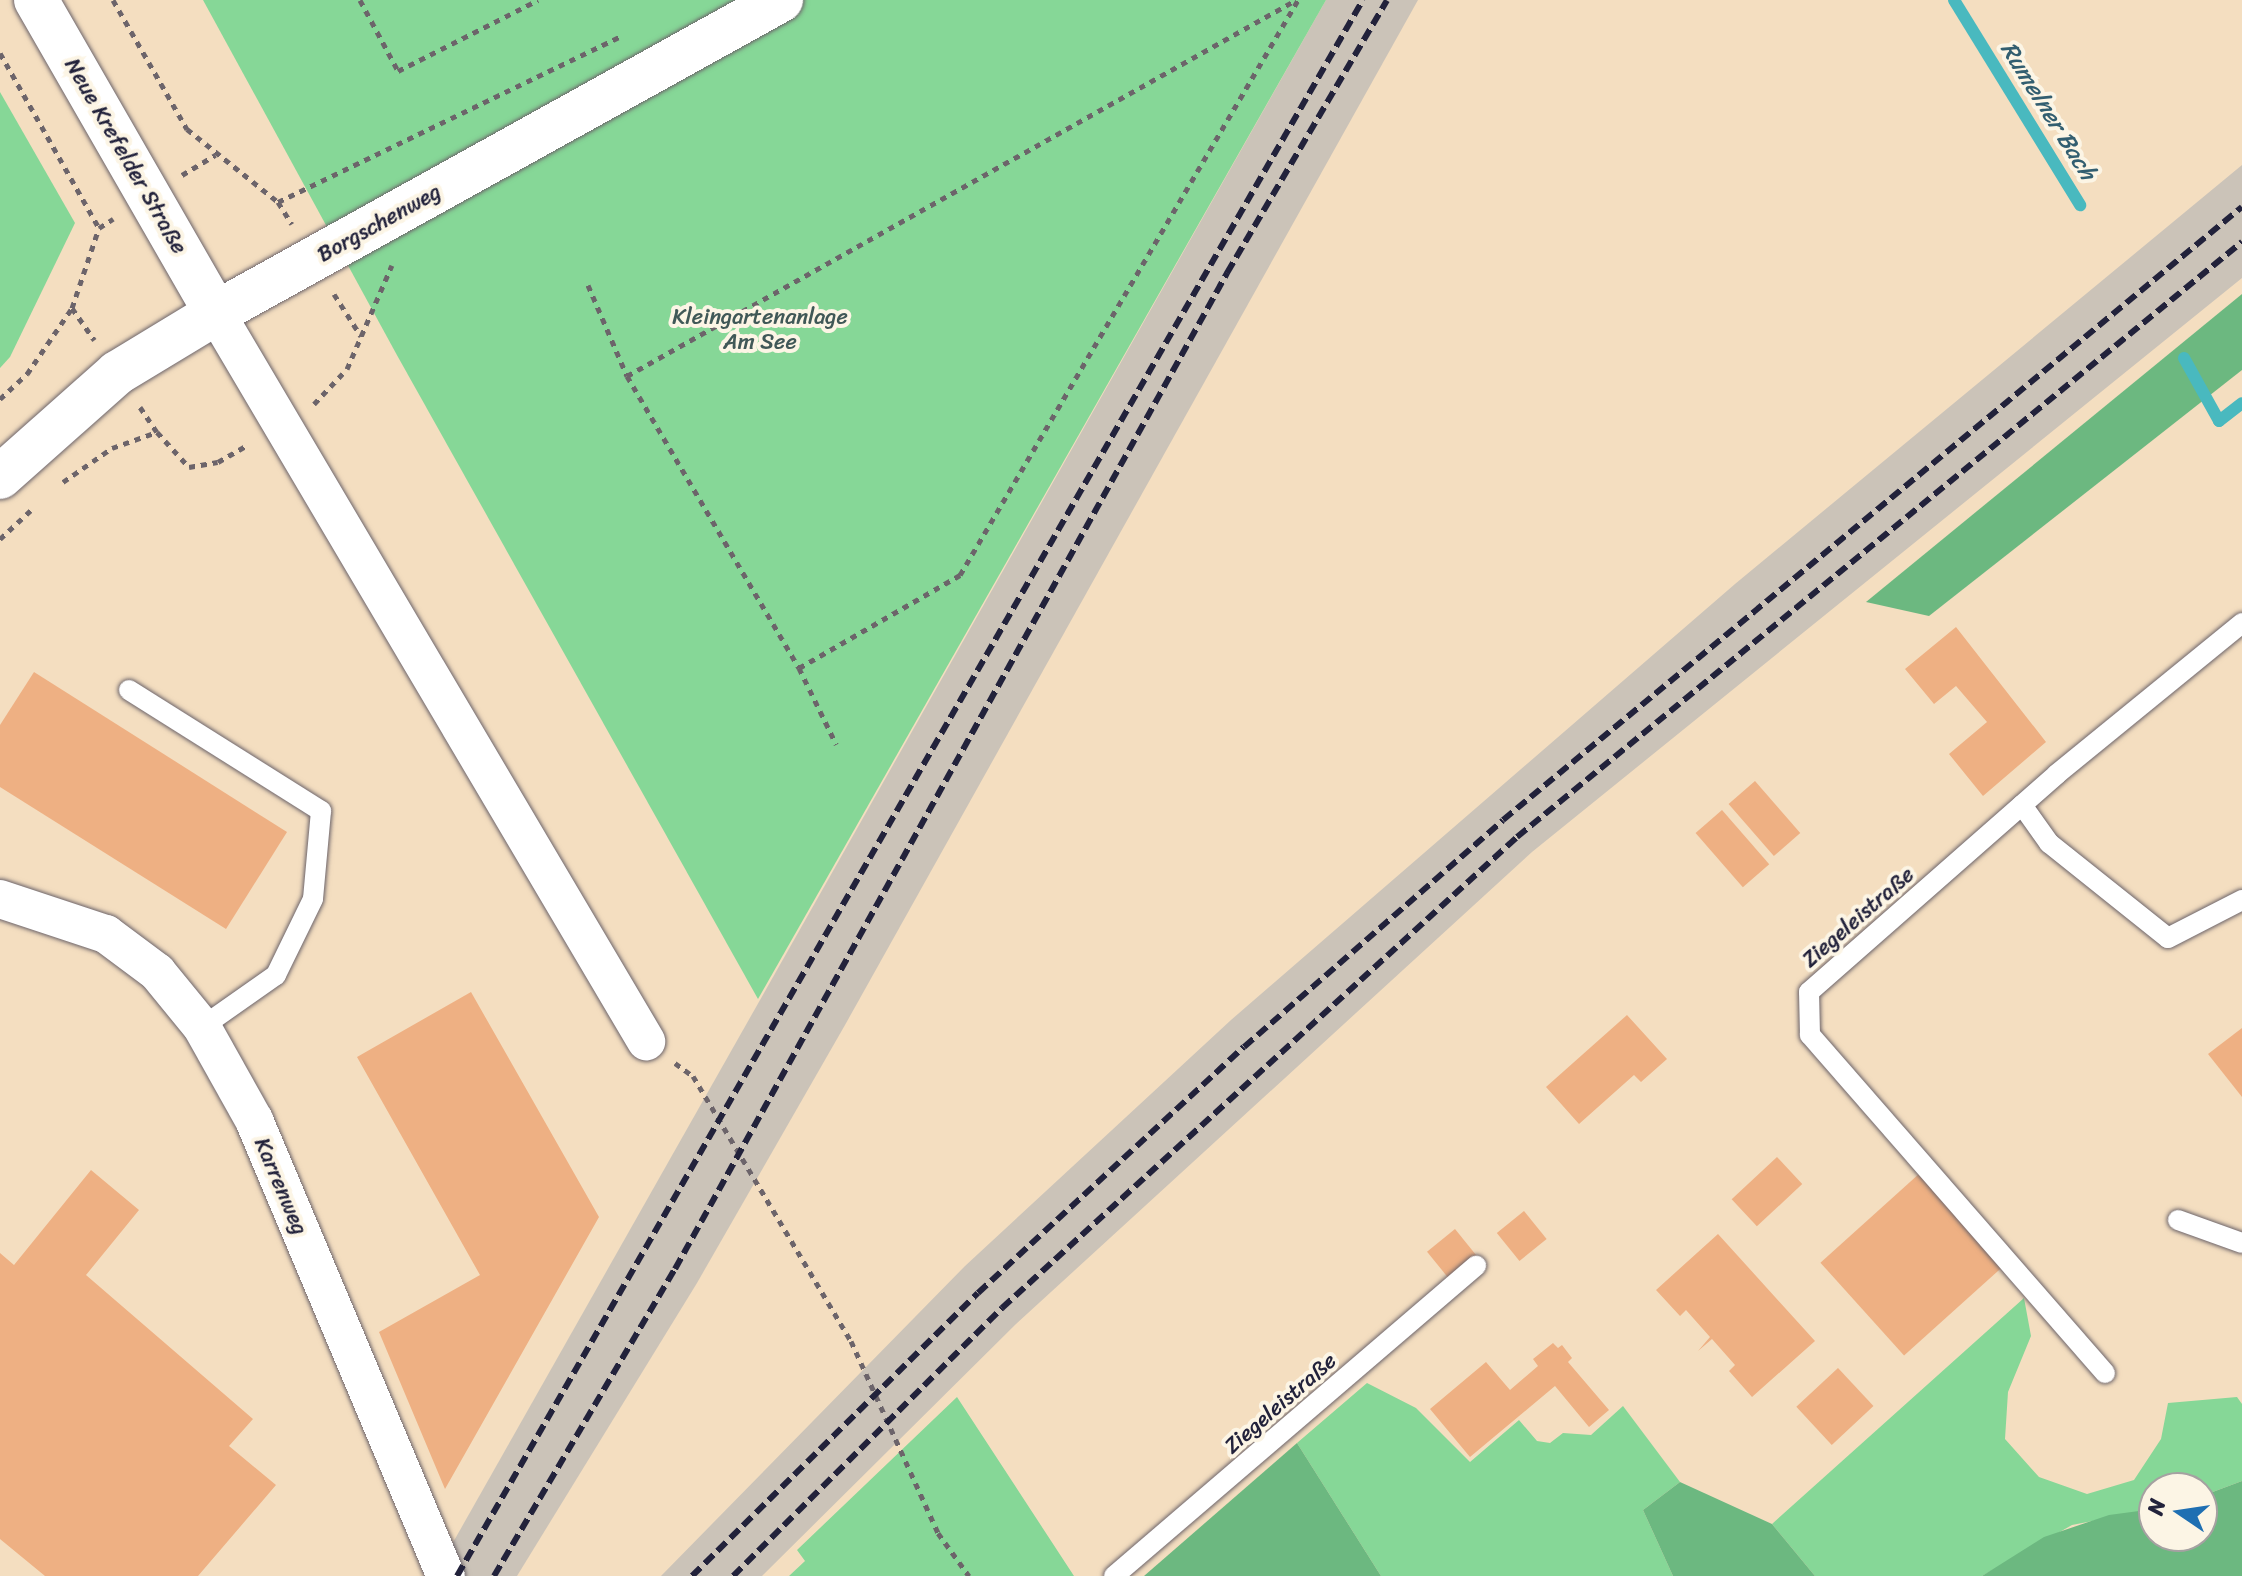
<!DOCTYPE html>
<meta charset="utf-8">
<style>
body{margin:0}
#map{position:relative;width:2242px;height:1576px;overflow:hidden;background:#f4dec0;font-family:Sriracha,sans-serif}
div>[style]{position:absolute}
.industrial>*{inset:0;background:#cbc3b8}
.green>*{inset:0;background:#86d797}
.forest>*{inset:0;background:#6cb880}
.stream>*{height:12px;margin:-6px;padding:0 6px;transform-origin:6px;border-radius:6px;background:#49b9bf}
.building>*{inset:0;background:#eeb083;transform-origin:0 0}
.path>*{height:5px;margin-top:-2.5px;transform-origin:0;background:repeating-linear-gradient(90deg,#6c646a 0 6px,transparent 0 12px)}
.roads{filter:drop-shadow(0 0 2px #6c646a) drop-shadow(0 0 2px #6c646a)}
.service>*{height:20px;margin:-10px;padding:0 10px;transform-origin:10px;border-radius:10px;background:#fff}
.minor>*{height:38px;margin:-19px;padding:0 19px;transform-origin:19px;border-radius:19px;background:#fff}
.tertiary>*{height:44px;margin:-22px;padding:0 22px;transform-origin:22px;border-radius:22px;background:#fff}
.secondary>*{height:44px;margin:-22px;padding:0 22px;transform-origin:22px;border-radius:22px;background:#fff}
.rail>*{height:6px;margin-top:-3px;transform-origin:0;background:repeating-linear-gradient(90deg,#22223b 0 12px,transparent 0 18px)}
span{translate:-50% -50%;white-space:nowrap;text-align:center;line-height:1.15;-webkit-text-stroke:8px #fcf5e5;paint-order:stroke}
.street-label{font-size:22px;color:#22223b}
.park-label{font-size:22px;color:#405857}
.water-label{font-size:24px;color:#325e70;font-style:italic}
.north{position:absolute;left:2138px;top:1472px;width:80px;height:80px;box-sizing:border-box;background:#fcf5e5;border:2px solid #a5a1a1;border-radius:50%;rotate:283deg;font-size:22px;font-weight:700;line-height:32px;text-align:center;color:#22223b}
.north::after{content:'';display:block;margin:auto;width:28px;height:36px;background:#1f6fb2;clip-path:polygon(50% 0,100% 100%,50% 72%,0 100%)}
</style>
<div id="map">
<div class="industrial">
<div style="clip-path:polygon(1326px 0,1418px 0,845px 1025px,697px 1283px,517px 1576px,434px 1576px)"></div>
<div style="clip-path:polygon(2242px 165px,2242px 278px,1532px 852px,1016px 1324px,762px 1576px,661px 1576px,965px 1266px,1231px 1020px,1735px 584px)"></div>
</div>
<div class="green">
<div style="clip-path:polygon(203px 0,1326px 0,758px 999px,398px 357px)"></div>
<div style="clip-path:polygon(0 92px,75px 223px,10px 357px,0 368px)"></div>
<div style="clip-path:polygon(2024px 1298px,2031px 1336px,2008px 1392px,2005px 1439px,2039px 1477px,2087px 1494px,2134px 1480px,2161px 1439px,2168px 1403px,2237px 1397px,2242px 1404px,2242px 1481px,2202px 1496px,2202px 1488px,2154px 1488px,2154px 1509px,2072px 1525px,1982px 1576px,1815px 1576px,1772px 1524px)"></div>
<div style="clip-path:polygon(1367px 1383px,1416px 1408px,1470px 1462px,1519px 1420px,1537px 1441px,1550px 1443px,1563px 1433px,1591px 1435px,1623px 1406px,1680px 1482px,1643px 1510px,1673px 1576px,1381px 1576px,1297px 1443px)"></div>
<div style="clip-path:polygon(957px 1397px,1074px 1576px,789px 1576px,805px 1561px,797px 1550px)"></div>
</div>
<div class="forest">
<div style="clip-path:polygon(2242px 294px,2242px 370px,1929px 616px,1866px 602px)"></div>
<div style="clip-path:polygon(1297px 1443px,1381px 1576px,1144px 1576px)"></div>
<div style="clip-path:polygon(2242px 1481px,2242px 1576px,1982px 1576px,2044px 1537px,2109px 1515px,2154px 1509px,2154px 1536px,2202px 1536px,2202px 1496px)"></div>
<div style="clip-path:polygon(1680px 1482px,1772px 1524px,1815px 1576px,1673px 1576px,1643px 1510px)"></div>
</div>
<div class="stream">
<div style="left:1954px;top:0;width:241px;rotate:58.4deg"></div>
<div style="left:2184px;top:358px;width:72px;rotate:60.9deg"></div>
<div style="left:2219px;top:421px;width:29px;rotate:-38deg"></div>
</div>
<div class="building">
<div style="clip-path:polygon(1956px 627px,2046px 742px,1983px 796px,1949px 754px,1987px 722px,1956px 686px,1934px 704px,1905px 669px)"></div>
<div style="clip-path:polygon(34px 672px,287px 832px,226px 929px,0 787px,0 725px)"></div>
<div style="left:1755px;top:781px;width:69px;height:35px;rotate:49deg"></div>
<div style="left:1722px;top:810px;width:72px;height:35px;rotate:49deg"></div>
<div style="clip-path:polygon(471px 992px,599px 1217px,445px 1489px,379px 1332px,480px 1275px,357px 1057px)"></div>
<div style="clip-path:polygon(1627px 1015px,1667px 1059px,1641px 1082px,1634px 1075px,1579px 1124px,1546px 1087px)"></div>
<div style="clip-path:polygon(2242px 1028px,2242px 1097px,2208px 1054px)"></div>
<div style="left:1777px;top:1157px;width:37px;height:62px;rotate:47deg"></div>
<div style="clip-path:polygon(91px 1170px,139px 1210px,86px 1275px,253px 1419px,229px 1446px,276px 1485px,198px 1576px,45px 1576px,0 1539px,0 1253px,14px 1265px)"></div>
<div style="left:1920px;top:1173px;width:125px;height:134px;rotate:48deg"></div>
<div style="left:1524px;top:1211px;width:36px;height:35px;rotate:51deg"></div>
<div style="left:1455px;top:1229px;width:36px;height:36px;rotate:51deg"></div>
<div style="clip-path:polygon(1718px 1234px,1815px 1341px,1752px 1397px,1729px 1371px,1735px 1365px,1712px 1339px,1698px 1351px,1710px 1337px,1686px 1310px,1680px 1316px,1656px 1290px)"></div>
<div style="clip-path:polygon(1553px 1343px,1558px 1348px,1562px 1345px,1572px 1358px,1568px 1362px,1609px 1410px,1589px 1427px,1555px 1386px,1470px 1457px,1430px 1409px,1486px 1362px,1510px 1390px,1538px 1366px,1533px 1359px)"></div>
<div style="left:1838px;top:1368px;width:52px;height:57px;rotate:47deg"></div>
</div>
<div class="path">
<div style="left:113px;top:0;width:149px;rotate:60.2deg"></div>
<div style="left:187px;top:129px;width:117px;rotate:38.7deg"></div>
<div style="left:278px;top:202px;width:26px;rotate:58deg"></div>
<div style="left:360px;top:0;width:81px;rotate:61.8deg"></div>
<div style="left:398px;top:71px;width:157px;rotate:-26.9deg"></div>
<div style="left:0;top:53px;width:201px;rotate:60.5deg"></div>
<div style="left:182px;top:175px;width:39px;rotate:-31deg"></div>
<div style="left:278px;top:202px;width:383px;rotate:-25.8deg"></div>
<div style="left:588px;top:285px;width:99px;rotate:66.8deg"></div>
<div style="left:627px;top:376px;width:339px;rotate:59.5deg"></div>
<div style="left:799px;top:668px;width:85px;rotate:64deg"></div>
<div style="left:334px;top:294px;width:50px;rotate:57.3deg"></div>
<div style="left:72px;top:308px;width:39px;rotate:55deg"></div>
<div style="left:627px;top:376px;width:767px;rotate:-29.34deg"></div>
<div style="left:0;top:399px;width:37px;rotate:-43deg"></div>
<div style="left:27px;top:374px;width:80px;rotate:-55.7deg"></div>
<div style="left:72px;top:308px;width:84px;rotate:-71.4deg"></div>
<div style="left:99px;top:228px;width:17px;rotate:-33deg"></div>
<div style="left:314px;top:404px;width:48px;rotate:-46.7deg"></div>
<div style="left:347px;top:369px;width:113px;rotate:-66.6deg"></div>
<div style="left:140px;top:407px;width:30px;rotate:56deg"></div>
<div style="left:63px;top:482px;width:60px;rotate:-34.8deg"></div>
<div style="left:112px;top:448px;width:48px;rotate:-19.6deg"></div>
<div style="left:157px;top:432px;width:47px;rotate:47.6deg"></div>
<div style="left:189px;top:467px;width:29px;rotate:-10deg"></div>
<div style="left:218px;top:462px;width:34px;rotate:-30deg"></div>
<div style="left:0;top:539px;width:42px;rotate:-43.1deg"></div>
<div style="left:799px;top:668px;width:186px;rotate:-30deg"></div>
<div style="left:960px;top:575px;width:667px;rotate:-59.55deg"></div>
<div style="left:675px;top:1063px;width:22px;rotate:36deg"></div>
<div style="left:693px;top:1076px;width:309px;rotate:59.2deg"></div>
<div style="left:851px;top:1341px;width:211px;rotate:65.6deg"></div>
<div style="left:938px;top:1533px;width:53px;rotate:54.2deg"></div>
</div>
<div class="roads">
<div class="service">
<div style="left:129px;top:690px;width:227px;rotate:32.2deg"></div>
<div style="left:321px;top:811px;width:88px;rotate:95.2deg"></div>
<div style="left:313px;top:899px;width:85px;rotate:116deg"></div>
<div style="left:276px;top:975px;width:90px;rotate:144.9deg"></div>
<div style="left:2022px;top:805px;width:47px;rotate:54.6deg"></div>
<div style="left:2049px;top:843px;width:152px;rotate:38.6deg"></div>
<div style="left:2168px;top:938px;width:83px;rotate:-27.2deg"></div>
<div style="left:2178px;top:1220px;width:68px;rotate:19.8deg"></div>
<div style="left:2105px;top:1373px;width:449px;rotate:-131.1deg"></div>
<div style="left:1810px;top:1035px;width:43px;rotate:-91.3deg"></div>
<div style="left:1809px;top:992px;width:330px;rotate:-41.3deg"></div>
<div style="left:2057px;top:774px;width:239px;rotate:-39.2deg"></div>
<div style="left:1114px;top:1576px;width:477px;rotate:-40.6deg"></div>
</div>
<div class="minor">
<div style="left:216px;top:313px;width:846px;rotate:59.43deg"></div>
<div style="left:0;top:899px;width:112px;rotate:18.3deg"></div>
<div style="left:106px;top:934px;width:64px;rotate:36.7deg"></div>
<div style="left:157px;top:972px;width:71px;rotate:50.7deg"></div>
<div style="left:202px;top:1027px;width:107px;rotate:60.8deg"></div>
<div style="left:254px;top:1120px;width:495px;rotate:67.2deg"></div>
</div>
<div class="tertiary">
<div style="left:216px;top:313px;width:646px;rotate:-28.99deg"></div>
</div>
<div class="secondary">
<div style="left:0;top:477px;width:157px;rotate:-41.6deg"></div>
<div style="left:117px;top:373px;width:116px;rotate:-31.2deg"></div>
<div style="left:216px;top:313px;width:361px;rotate:-119.9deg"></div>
</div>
</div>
<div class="rail">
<div style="left:457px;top:1576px;width:1818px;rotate:-60.11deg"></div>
<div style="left:494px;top:1576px;width:356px;rotate:-59.5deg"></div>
<div style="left:675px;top:1269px;width:1139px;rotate:-61deg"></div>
<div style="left:1227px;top:273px;width:316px;rotate:-59.6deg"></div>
<div style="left:692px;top:1576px;width:402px;rotate:-44.7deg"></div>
<div style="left:978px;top:1293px;width:362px;rotate:-42.8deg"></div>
<div style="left:1244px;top:1047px;width:344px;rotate:-41.2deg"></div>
<div style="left:1503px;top:820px;width:960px;rotate:-39.68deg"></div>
<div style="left:733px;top:1576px;width:380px;rotate:-44.9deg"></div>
<div style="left:1002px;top:1308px;width:698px;rotate:-42.44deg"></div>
<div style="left:1517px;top:837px;width:938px;rotate:-39.38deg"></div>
</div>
<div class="street-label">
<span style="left:126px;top:156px;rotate:60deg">Neue Krefelder Straße</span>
<span style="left:379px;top:223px;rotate:-29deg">Borgschenweg</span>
<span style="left:1858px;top:917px;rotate:-41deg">Ziegeleistraße</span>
<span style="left:281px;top:1186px;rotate:67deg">Karrenweg</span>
<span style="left:1280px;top:1403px;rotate:-41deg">Ziegeleistraße</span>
</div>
<div class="park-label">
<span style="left:760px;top:329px">Kleingartenanlage<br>Am See</span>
</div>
<div class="water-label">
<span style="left:2048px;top:111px;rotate:58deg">Rumelner Bach</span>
</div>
<div class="north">N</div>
</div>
